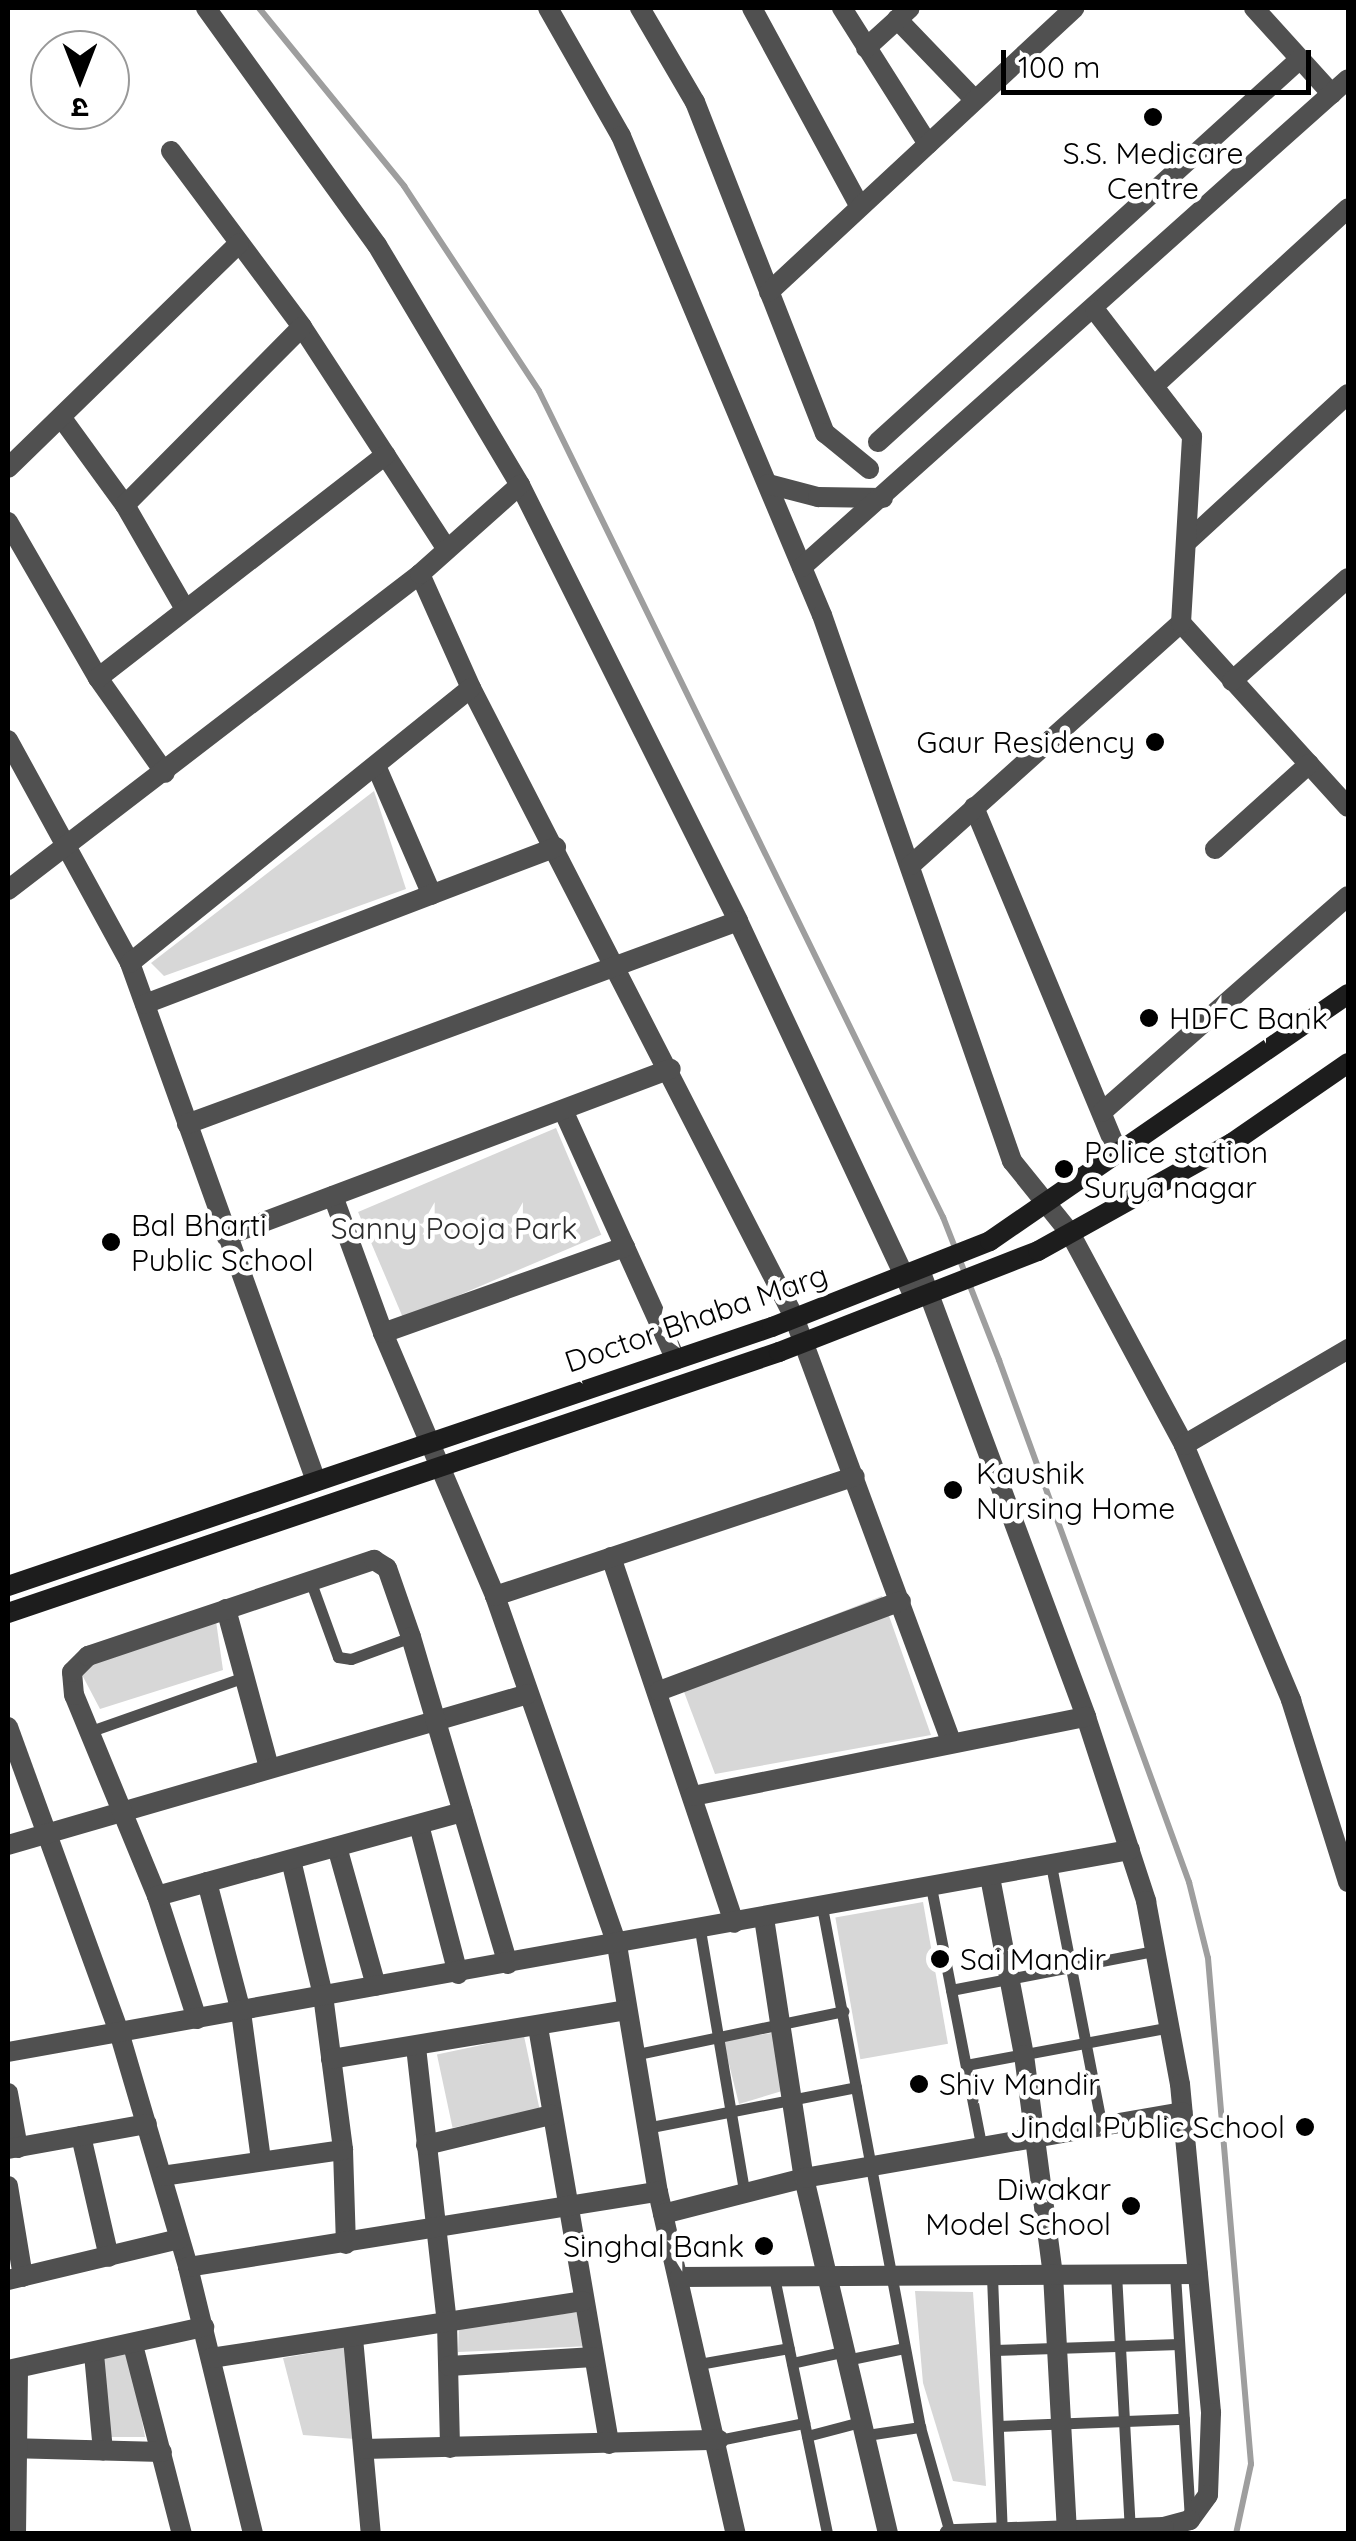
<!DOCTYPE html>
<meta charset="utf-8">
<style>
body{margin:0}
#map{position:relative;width:1356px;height:2541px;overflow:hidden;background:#fff;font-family:Quicksand,"Noto Sans Devanagari",sans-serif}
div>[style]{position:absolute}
.green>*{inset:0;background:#d7d7d7;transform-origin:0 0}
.stream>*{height:6px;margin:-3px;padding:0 3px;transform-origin:3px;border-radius:3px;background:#9e9e9e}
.lane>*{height:11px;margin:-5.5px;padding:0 5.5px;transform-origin:5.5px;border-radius:5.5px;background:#505050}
.street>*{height:20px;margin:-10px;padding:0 10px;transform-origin:10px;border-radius:10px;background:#505050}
.secondary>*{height:20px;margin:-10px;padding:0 10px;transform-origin:10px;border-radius:10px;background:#1d1d1d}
.dots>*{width:28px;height:28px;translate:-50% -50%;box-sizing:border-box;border:5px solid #fff;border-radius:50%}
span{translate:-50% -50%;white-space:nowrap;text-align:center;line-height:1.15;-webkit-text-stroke:9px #fff;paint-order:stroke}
.poi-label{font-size:30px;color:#000}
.right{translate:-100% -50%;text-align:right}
.left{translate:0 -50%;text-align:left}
.park-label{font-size:30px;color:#2e2e2e}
.street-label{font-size:30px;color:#000}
.frame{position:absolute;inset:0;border:10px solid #000;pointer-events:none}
.north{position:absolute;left:30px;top:30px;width:100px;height:100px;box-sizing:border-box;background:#fff;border:2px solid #999;border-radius:50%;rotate:180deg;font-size:28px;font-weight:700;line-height:40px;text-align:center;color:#000}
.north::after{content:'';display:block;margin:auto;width:35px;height:45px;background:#000;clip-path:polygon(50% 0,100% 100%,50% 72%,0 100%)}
.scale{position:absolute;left:1001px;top:50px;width:310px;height:45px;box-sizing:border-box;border:5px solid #000;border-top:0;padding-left:12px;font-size:30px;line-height:35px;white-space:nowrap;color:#000;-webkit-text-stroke:8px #fff;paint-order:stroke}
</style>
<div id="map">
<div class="green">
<div style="clip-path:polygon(374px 791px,406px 889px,164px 976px,151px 963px)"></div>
<div style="left:556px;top:1128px;width:116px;height:215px;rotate:67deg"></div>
<div style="clip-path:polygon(882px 1596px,931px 1735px,715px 1774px,678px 1676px)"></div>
<div style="clip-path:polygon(216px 1621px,223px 1670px,100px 1709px,79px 1669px)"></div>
<div style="left:923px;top:1902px;width:144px;height:89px;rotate:80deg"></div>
<div style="clip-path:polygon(772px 2033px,782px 2091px,739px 2104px,723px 2040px)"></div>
<div style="left:524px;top:2036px;width:75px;height:89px;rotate:78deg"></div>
<div style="clip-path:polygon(915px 2291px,973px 2292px,986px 2486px,953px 2481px,923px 2383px)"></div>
<div style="clip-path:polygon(580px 2312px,591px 2346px,458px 2352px,459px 2326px)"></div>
<div style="clip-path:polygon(359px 2345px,355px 2439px,303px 2435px,283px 2358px)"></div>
<div style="clip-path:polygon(129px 2352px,145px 2437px,105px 2437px,97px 2356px)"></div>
</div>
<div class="stream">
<div style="left:259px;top:8px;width:230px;rotate:50.8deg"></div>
<div style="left:404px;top:186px;width:245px;rotate:56.6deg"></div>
<div style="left:539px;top:391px;width:920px;rotate:63.94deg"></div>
<div style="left:943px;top:1217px;width:154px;rotate:68.6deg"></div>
<div style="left:999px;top:1360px;width:556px;rotate:70deg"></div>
<div style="left:1189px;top:1882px;width:78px;rotate:76deg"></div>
<div style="left:1208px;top:1958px;width:508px;rotate:85.14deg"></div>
<div style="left:1251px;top:2464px;width:72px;rotate:102.1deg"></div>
</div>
<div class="lane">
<div style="left:310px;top:1580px;width:82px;rotate:70deg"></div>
<div style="left:338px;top:1657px;width:13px;rotate:9deg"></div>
<div style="left:351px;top:1659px;width:64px;rotate:-20.1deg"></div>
<div style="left:91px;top:1731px;width:162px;rotate:-19.4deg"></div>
<div style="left:1051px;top:1865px;width:268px;rotate:79deg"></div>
<div style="left:931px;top:1887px;width:267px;rotate:79deg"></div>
<div style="left:822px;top:1907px;width:529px;rotate:79.33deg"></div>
<div style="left:920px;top:2427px;width:110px;rotate:74.2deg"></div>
<div style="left:700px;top:1930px;width:264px;rotate:80.4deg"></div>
<div style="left:951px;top:1990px;width:211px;rotate:-10.9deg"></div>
<div style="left:633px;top:2055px;width:215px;rotate:-11.8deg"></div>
<div style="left:966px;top:2065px;width:209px;rotate:-10.5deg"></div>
<div style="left:646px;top:2128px;width:214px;rotate:-11deg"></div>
<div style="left:1116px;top:2273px;width:255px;rotate:86.9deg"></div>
<div style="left:1175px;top:2274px;width:245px;rotate:86.5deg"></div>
<div style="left:992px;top:2276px;width:256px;rotate:87.8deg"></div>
<div style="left:774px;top:2277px;width:262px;rotate:78.3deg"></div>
<div style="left:995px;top:2350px;width:184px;rotate:-1.9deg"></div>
<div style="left:851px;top:2359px;width:54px;rotate:-11.7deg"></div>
<div style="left:792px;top:2363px;width:55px;rotate:-12.5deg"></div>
<div style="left:699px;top:2364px;width:91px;rotate:-10.1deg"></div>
<div style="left:998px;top:2426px;width:186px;rotate:-2.2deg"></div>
<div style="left:867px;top:2435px;width:54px;rotate:-8.6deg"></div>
<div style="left:807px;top:2436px;width:59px;rotate:-14.7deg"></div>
<div style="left:719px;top:2440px;width:87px;rotate:-11.3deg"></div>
</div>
<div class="street">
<div style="left:206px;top:8px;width:292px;rotate:54.2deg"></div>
<div style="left:377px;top:245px;width:279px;rotate:59.2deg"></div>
<div style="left:520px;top:485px;width:487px;rotate:63.4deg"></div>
<div style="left:738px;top:921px;width:417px;rotate:64.9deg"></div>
<div style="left:548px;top:8px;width:147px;rotate:60.3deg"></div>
<div style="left:621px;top:136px;width:519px;rotate:67.24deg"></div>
<div style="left:822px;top:615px;width:578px;rotate:70.81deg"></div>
<div style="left:1012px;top:1161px;width:92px;rotate:51.1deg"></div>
<div style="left:1070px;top:1233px;width:241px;rotate:61.7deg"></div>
<div style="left:1184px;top:1445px;width:277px;rotate:67.2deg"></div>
<div style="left:1291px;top:1700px;width:191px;rotate:72.6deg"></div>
<div style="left:640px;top:8px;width:109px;rotate:59.7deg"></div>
<div style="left:695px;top:102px;width:356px;rotate:68.6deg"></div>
<div style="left:825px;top:433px;width:57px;rotate:39.3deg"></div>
<div style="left:752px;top:8px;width:226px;rotate:61.5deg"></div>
<div style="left:842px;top:8px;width:161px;rotate:57.7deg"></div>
<div style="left:1254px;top:8px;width:116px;rotate:47.8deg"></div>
<div style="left:897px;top:19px;width:112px;rotate:46.1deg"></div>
<div style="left:866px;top:48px;width:59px;rotate:-42.3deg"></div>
<div style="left:171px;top:151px;width:219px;rotate:53.3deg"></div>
<div style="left:302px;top:327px;width:262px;rotate:56.9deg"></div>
<div style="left:769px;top:292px;width:417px;rotate:-42.9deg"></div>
<div style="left:1154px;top:386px;width:263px;rotate:-42.5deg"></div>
<div style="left:61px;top:417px;width:109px;rotate:54deg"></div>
<div style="left:878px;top:442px;width:570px;rotate:-42.23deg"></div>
<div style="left:8px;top:468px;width:322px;rotate:-44.2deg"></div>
<div style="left:768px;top:484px;width:52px;rotate:14.6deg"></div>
<div style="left:818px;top:497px;width:65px;rotate:0.9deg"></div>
<div style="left:8px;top:522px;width:180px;rotate:60deg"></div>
<div style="left:98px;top:678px;width:116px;rotate:54.8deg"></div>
<div style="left:1188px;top:541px;width:217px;rotate:-42.6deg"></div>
<div style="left:802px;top:567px;width:732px;rotate:-41.79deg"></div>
<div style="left:420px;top:574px;width:125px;rotate:65.9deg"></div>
<div style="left:471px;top:688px;width:707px;rotate:62.82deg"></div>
<div style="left:794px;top:1317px;width:454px;rotate:69.7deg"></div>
<div style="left:185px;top:609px;width:120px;rotate:-120deg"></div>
<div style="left:125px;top:505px;width:251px;rotate:-45.2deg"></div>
<div style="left:1181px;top:623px;width:248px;rotate:47.8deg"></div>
<div style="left:98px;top:678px;width:364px;rotate:-37.8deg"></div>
<div style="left:1232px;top:681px;width:155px;rotate:-41.6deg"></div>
<div style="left:8px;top:740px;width:254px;rotate:61.3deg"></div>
<div style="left:130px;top:963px;width:550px;rotate:70.25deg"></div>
<div style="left:377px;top:768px;width:138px;rotate:66.6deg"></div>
<div style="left:974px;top:807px;width:377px;rotate:67.4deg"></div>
<div style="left:1215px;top:849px;width:127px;rotate:-42.1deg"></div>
<div style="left:911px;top:865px;width:363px;rotate:-41.9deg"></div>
<div style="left:1181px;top:623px;width:187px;rotate:-86.6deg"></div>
<div style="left:1192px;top:436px;width:159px;rotate:-127.6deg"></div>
<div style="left:8px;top:890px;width:519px;rotate:-37.49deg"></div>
<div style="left:420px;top:574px;width:134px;rotate:-41.7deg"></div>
<div style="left:130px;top:963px;width:438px;rotate:-38.9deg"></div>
<div style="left:145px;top:1004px;width:440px;rotate:-20.9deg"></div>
<div style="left:563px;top:1110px;width:274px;rotate:65.7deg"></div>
<div style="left:1102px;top:1112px;width:327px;rotate:-41.3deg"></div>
<div style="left:187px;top:1124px;width:587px;rotate:-20.22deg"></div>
<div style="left:333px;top:1196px;width:146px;rotate:69.9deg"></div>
<div style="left:383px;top:1333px;width:286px;rotate:66.9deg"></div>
<div style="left:495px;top:1596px;width:370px;rotate:70.7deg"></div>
<div style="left:617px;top:1945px;width:250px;rotate:80.6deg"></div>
<div style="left:658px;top:2192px;width:351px;rotate:77.2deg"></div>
<div style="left:226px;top:1236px;width:475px;rotate:-20.6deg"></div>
<div style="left:920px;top:1270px;width:477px;rotate:69.6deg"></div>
<div style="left:1086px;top:1717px;width:194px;rotate:71.9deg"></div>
<div style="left:1146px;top:1901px;width:186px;rotate:79.5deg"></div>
<div style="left:1180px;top:2084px;width:330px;rotate:84.6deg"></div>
<div style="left:1211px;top:2413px;width:82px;rotate:92.1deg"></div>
<div style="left:1208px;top:2495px;width:31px;rotate:126deg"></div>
<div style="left:1190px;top:2520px;width:27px;rotate:165deg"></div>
<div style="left:1164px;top:2527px;width:215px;rotate:178.1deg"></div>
<div style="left:383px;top:1333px;width:257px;rotate:-19.6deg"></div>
<div style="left:1184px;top:1445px;width:190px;rotate:-30.3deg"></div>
<div style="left:611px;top:1557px;width:386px;rotate:71.4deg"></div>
<div style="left:495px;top:1596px;width:379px;rotate:-18.4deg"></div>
<div style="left:226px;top:1609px;width:164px;rotate:74.8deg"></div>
<div style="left:659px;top:1691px;width:258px;rotate:-20.4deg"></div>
<div style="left:8px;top:1727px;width:325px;rotate:70deg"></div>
<div style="left:119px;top:2032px;width:245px;rotate:73.6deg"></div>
<div style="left:188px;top:2267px;width:275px;rotate:76.3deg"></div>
<div style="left:693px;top:1796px;width:401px;rotate:-11.4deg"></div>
<div style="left:419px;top:1825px;width:154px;rotate:75.3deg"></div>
<div style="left:8px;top:1845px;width:541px;rotate:-16.19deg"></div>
<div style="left:337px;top:1847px;width:144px;rotate:74.3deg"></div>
<div style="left:291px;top:1860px;width:139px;rotate:76.7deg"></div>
<div style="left:323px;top:1995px;width:156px;rotate:82.6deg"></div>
<div style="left:343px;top:2150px;width:94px;rotate:88.2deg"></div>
<div style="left:990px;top:1877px;width:181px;rotate:79.2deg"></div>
<div style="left:1024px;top:2055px;width:221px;rotate:82.5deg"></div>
<div style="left:1053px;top:2274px;width:256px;rotate:86.9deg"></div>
<div style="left:207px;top:1882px;width:134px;rotate:75.3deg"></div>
<div style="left:241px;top:2012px;width:149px;rotate:82.3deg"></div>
<div style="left:157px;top:1896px;width:217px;rotate:-112.4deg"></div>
<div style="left:74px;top:1695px;width:23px;rotate:-95deg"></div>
<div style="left:72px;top:1672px;width:23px;rotate:-45deg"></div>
<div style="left:88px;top:1656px;width:302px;rotate:-18.6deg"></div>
<div style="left:374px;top:1560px;width:15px;rotate:32deg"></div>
<div style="left:387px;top:1568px;width:73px;rotate:70.8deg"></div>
<div style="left:411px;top:1637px;width:341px;rotate:73.5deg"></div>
<div style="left:764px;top:1918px;width:263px;rotate:81.3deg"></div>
<div style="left:804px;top:2178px;width:366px;rotate:76.7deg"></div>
<div style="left:197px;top:2019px;width:129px;rotate:-108deg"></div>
<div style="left:157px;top:1896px;width:317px;rotate:-15.4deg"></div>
<div style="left:538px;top:2027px;width:423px;rotate:80.3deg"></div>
<div style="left:416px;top:2047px;width:278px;rotate:83.6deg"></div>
<div style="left:447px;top:2323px;width:125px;rotate:88.6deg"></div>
<div style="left:8px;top:2052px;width:1140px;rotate:-10.21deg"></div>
<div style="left:331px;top:2059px;width:299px;rotate:-9.4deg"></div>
<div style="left:8px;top:2093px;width:56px;rotate:79.7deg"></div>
<div style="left:81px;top:2136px;width:124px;rotate:77deg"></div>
<div style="left:426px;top:2145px;width:129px;rotate:-13.5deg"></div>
<div style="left:8px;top:2149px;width:141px;rotate:-10.2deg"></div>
<div style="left:162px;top:2176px;width:183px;rotate:-8.2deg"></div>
<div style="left:8px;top:2186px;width:92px;rotate:80.6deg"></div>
<div style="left:663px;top:2214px;width:146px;rotate:-14.3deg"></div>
<div style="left:804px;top:2178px;width:384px;rotate:-9.9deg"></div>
<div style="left:188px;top:2267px;width:476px;rotate:-9.1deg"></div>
<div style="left:680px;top:2277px;width:518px;rotate:-0.33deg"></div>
<div style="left:8px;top:2280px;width:176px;rotate:-13.5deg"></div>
<div style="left:353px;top:2338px;width:197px;rotate:84.8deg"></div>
<div style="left:133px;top:2345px;width:195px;rotate:75.5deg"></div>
<div style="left:94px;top:2354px;width:97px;rotate:84.7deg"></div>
<div style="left:211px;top:2358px;width:376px;rotate:-8.7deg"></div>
<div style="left:449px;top:2366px;width:145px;rotate:-3.6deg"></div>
<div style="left:8px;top:2370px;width:201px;rotate:-12.4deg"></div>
<div style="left:8px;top:2448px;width:154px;rotate:1.5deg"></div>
<div style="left:364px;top:2449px;width:355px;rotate:-1.5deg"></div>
<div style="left:16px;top:2534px;width:165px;rotate:-89.3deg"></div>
</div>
<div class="secondary">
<div style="left:8px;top:1586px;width:807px;rotate:-18.73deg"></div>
<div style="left:772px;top:1327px;width:234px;rotate:-21.5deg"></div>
<div style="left:990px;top:1241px;width:435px;rotate:-34.6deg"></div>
<div style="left:8px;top:1613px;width:814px;rotate:-18.7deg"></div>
<div style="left:779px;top:1352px;width:278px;rotate:-21.3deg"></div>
<div style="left:1038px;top:1251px;width:222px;rotate:-29.1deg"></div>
<div style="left:1232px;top:1143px;width:141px;rotate:-34.6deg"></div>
</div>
<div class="dots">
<div style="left:1153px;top:117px;background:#000"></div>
<div style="left:1155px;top:742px;background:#000"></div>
<div style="left:1149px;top:1018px;background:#000"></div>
<div style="left:1064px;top:1169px;background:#000"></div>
<div style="left:111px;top:1242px;background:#000"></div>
<div style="left:953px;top:1490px;background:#000"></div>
<div style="left:940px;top:1959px;background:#000"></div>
<div style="left:919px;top:2084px;background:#000"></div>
<div style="left:1305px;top:2127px;background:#000"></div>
<div style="left:1131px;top:2206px;background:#000"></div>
<div style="left:764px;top:2246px;background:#000"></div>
</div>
<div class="poi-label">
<span style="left:1153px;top:170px">S.S. Medicare<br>Centre</span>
<span class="right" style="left:1135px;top:742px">Gaur Residency</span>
<span class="left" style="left:1169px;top:1018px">HDFC Bank</span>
<span class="left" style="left:1084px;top:1169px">Police station<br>Surya nagar</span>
<span class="left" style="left:131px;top:1242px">Bal Bharti<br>Public School</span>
<span class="left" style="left:976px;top:1490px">Kaushik<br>Nursing Home</span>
<span class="left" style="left:960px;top:1959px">Sai Mandir</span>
<span class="left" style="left:939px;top:2084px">Shiv Mandir</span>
<span class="right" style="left:1285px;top:2127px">Jindal Public School</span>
<span class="right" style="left:1111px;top:2206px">Diwakar<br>Model School</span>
<span class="right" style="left:744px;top:2246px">Singhal Bank</span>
</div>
<div class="park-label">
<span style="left:454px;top:1228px">Sanny Pooja Park</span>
</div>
<div class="street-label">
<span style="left:696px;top:1318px;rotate:-19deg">Doctor Bhaba Marg</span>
</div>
<div class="frame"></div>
<div class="north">उ</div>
<div class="scale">100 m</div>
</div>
